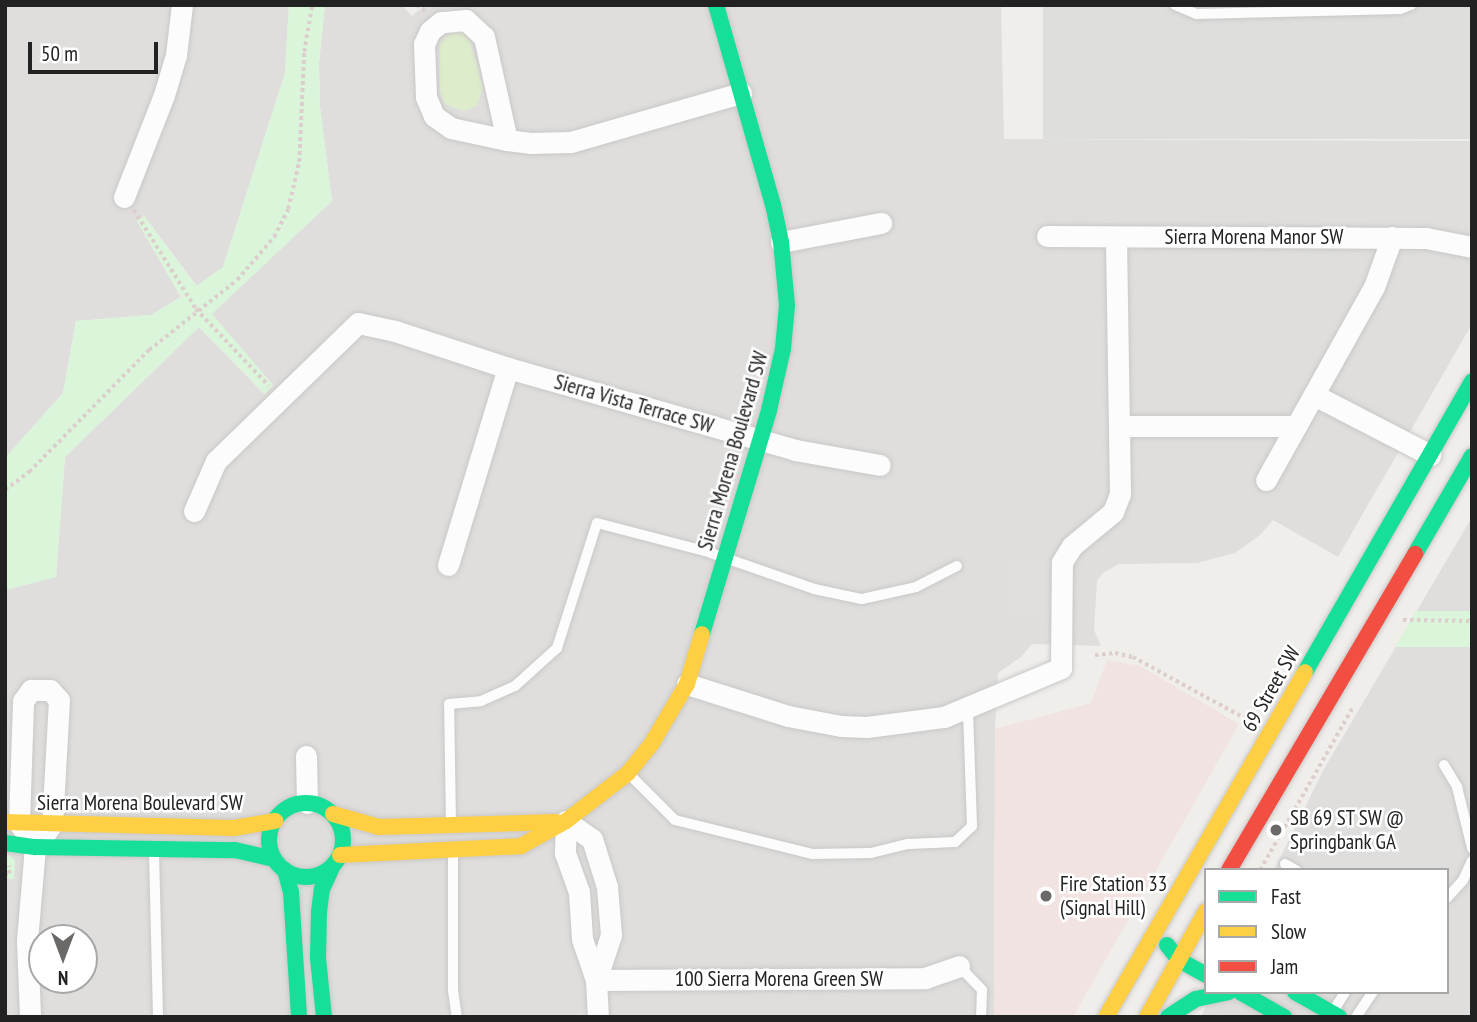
<!DOCTYPE html>
<style>
body{margin:0}
#map{position:relative;width:1477px;height:1022px;overflow:hidden;background:#f0eeeb;font-family:"PT Sans Narrow",sans-serif}
div>[style]{position:absolute}
.residential>*{inset:0;background:#dfdedc}
.commercial>*{inset:0;background:#f1e3e1}
.religious>*{inset:0;background:#dededc;transform-origin:0 0}
.grass>*{inset:0;background:#ddeccb}
.park>*{inset:0;background:#daf5da}
.parking>*{inset:0;background:#e0dfde;transform-origin:0 0}
.path>*{height:3.5px;margin-top:-1.75px;transform-origin:0;background:repeating-linear-gradient(90deg,#dccecd 0 3.5px,transparent 0 7px)}
.roads{filter:drop-shadow(0 0 2px #c9c8c7) drop-shadow(0 0 2px #c9c8c7)}
.lane>*{height:10px;margin:-5px;padding:0 5px;transform-origin:5px;border-radius:5px;background:#fdfcfc}
.street>*{height:21px;margin:-10.5px;padding:0 10.5px;transform-origin:10.5px;border-radius:10.5px;background:#fdfcfc}
.fast>*{height:16px;margin:-8px;padding:0 8px;transform-origin:8px;border-radius:8px;background:#16e098}
.fast>.ring{margin:-8px;padding:0;box-sizing:content-box;background:none;border:16px solid #16e098;border-radius:50%}
.slow>*{height:16px;margin:-8px;padding:0 8px;transform-origin:8px;border-radius:8px;background:#ffcf43}
.jam>*{height:16px;margin:-8px;padding:0 8px;transform-origin:8px;border-radius:8px;background:#f24e42}
.dots>*{width:19px;height:19px;translate:-50% -50%;box-sizing:border-box;border:4px solid #fff;border-radius:50%}
span{translate:-50% -50%;white-space:nowrap;text-align:center;line-height:1.15;-webkit-text-stroke:5px #fff;paint-order:stroke}
.street-label{font-size:21px;color:#222}
.poi-label{font-size:21px;color:#222}
.left{translate:0 -50%;text-align:left}
.frame{position:absolute;inset:0;border:7px solid #222;pointer-events:none}
.legend{position:absolute;left:1204px;top:868px;width:245px;height:126px;box-sizing:border-box;background:#fff;border:2px solid #a7a7a7;margin:0;padding:9px 12px;list-style:none;font-size:21px;color:#222}
.legend li{display:flex;align-items:center;gap:14px;height:35px}
.legend b{width:35px;border:2px solid #a7a7a7}
.north{position:absolute;left:28px;top:924px;width:70px;height:70px;box-sizing:border-box;background:#fff;border:2px solid #a7a7a7;border-radius:50%;rotate:180deg;font-size:19px;font-weight:700;line-height:28px;text-align:center;color:#222}
.north::after{content:'';display:block;margin:auto;width:24px;height:32px;background:#6a6968;clip-path:polygon(50% 0,100% 100%,50% 72%,0 100%)}
.scale{position:absolute;left:28px;top:42px;width:130px;height:32px;box-sizing:border-box;border:4px solid #222;border-top:0;padding-left:9px;font-size:21px;line-height:24px;white-space:nowrap;color:#222;-webkit-text-stroke:5px #fff;paint-order:stroke}
</style>
<div id="map">
<div class="residential">
<div style="clip-path:polygon(5px 5px,289px 5px,285px 73px,223px 267px,197px 286px,144px 216px,137px 221px,181px 297px,151px 315px,76px 321px,63px 393px,5px 458px)"></div>
<div style="clip-path:polygon(evenodd,325px 5px,402px 5px,412px 16px,425px 5px,1001px 5px,1004px 139px,1472px 141px,1472px 324px,1338px 557px,1273px 520px,1260px 535px,1235px 553px,1197px 563px,1119px 564px,1103px 573px,1097px 581px,1094px 630px,1101px 646px,1032px 644px,1021px 657px,998px 673px,995px 729px,994px 1017px,5px 1017px,5px 590px,56px 577px,65px 457px,199px 327px,264px 394px,273px 385px,211px 314px,332px 201px,320px 107px,319px 62px,325px 5px,42px 938px,84px 938px,84px 980px,42px 980px,42px 938px)"></div>
<div style="clip-path:polygon(1472px 517px,1472px 1017px,1201px 1017px,1213px 992px,1447px 992px,1447px 870px,1274px 870px,1324px 769px)"></div>
</div>
<div class="commercial">
<div style="clip-path:polygon(1107px 660px,1140px 666px,1239px 724px,1073px 1017px,994px 1017px,995px 729px,1091px 703px)"></div>
</div>
<div class="religious">
<div style="left:1043px;top:5px;width:429px;height:134px"></div>
</div>
<div class="grass">
<div style="clip-path:polygon(453px 31px,464px 33px,470px 42px,483px 87px,477px 106px,464px 111px,445px 104px,440px 92px,440px 43px)"></div>
</div>
<div class="park">
<div style="clip-path:polygon(289px 5px,325px 5px,319px 62px,320px 107px,332px 201px,212px 314px,273px 385px,265px 394px,199px 327px,65px 457px,56px 577px,5px 590px,5px 458px,63px 393px,76px 321px,151px 315px,181px 297px,137px 221px,144px 216px,196px 286px,223px 267px,285px 73px)"></div>
<div style="clip-path:polygon(1416px 611px,1472px 611px,1472px 647px,1395px 647px)"></div>
<div style="clip-path:polygon(5px 852px,15px 860px,14px 879px,5px 878px)"></div>
</div>
<div class="parking">
<div style="left:1011px;top:561px;width:36px;height:53px"></div>
</div>
<div class="path">
<div style="left:417px;top:5px;width:11px;rotate:38deg"></div>
<div style="left:134px;top:210px;width:117px;rotate:57.9deg"></div>
<div style="left:196px;top:309px;width:106px;rotate:46.5deg"></div>
<div style="left:5px;top:490px;width:30px;rotate:-37deg"></div>
<div style="left:29px;top:472px;width:171px;rotate:-45.5deg"></div>
<div style="left:149px;top:350px;width:112px;rotate:-38.5deg"></div>
<div style="left:237px;top:280px;width:57px;rotate:-49.3deg"></div>
<div style="left:274px;top:237px;width:31px;rotate:-63deg"></div>
<div style="left:288px;top:209px;width:48px;rotate:-76.8deg"></div>
<div style="left:299px;top:162px;width:110px;rotate:-87.4deg"></div>
<div style="left:304px;top:52px;width:48px;rotate:-80.3deg"></div>
<div style="left:1403px;top:620px;width:69px;rotate:0.8deg"></div>
<div style="left:1095px;top:655px;width:20px;rotate:-6deg"></div>
<div style="left:1115px;top:653px;width:18px;rotate:13deg"></div>
<div style="left:1133px;top:657px;width:131px;rotate:28.7deg"></div>
<div style="left:1260px;top:870px;width:188px;rotate:-60.3deg"></div>
<div style="left:5px;top:873px;width:4px;rotate:14deg"></div>
<div style="left:9px;top:874px;width:8px;rotate:-90deg"></div>
</div>
<div class="roads">
<div class="lane">
<div style="left:1175px;top:5px;width:23px;rotate:23deg"></div>
<div style="left:1196px;top:14px;width:204px;rotate:-1.4deg"></div>
<div style="left:1400px;top:9px;width:12px;rotate:-20deg"></div>
<div style="left:1444px;top:765px;width:26px;rotate:59deg"></div>
<div style="left:1457px;top:787px;width:63px;rotate:76.2deg"></div>
<div style="left:628px;top:773px;width:66px;rotate:45deg"></div>
<div style="left:675px;top:820px;width:141px;rotate:13.9deg"></div>
<div style="left:812px;top:854px;width:59px;rotate:-1deg"></div>
<div style="left:871px;top:853px;width:38px;rotate:-14deg"></div>
<div style="left:908px;top:844px;width:47px;rotate:-2.4deg"></div>
<div style="left:955px;top:842px;width:23px;rotate:-43deg"></div>
<div style="left:972px;top:826px;width:117px;rotate:-92deg"></div>
<div style="left:451px;top:825px;width:121px;rotate:-90.9deg"></div>
<div style="left:449px;top:704px;width:32px;rotate:-5deg"></div>
<div style="left:481px;top:701px;width:37px;rotate:-24deg"></div>
<div style="left:515px;top:686px;width:57px;rotate:-42.1deg"></div>
<div style="left:557px;top:648px;width:131px;rotate:-72.3deg"></div>
<div style="left:597px;top:523px;width:115px;rotate:14.6deg"></div>
<div style="left:708px;top:552px;width:112px;rotate:19.2deg"></div>
<div style="left:814px;top:589px;width:49px;rotate:11.8deg"></div>
<div style="left:862px;top:599px;width:55px;rotate:-12.5deg"></div>
<div style="left:916px;top:587px;width:46px;rotate:-27.1deg"></div>
<div style="left:154px;top:852px;width:165px;rotate:88.6deg"></div>
<div style="left:453px;top:852px;width:138px;rotate:90deg"></div>
<div style="left:453px;top:990px;width:27px;rotate:82deg"></div>
<div style="left:1285px;top:864px;width:13px;rotate:29deg"></div>
<div style="left:1447px;top:898px;width:24px;rotate:-48deg"></div>
<div style="left:1463px;top:880px;width:21px;rotate:-65deg"></div>
<div style="left:959px;top:966px;width:33px;rotate:46deg"></div>
<div style="left:982px;top:990px;width:27px;rotate:92deg"></div>
<div style="left:1332px;top:1013px;width:25px;rotate:-58deg"></div>
<div style="left:1356px;top:1017px;width:30px;rotate:-56deg"></div>
</div>
<div class="street">
<div style="left:507px;top:140px;width:106px;rotate:-102.6deg"></div>
<div style="left:484px;top:37px;width:25px;rotate:-137deg"></div>
<div style="left:466px;top:20px;width:25px;rotate:175deg"></div>
<div style="left:441px;top:22px;width:14px;rotate:141deg"></div>
<div style="left:430px;top:31px;width:14px;rotate:115deg"></div>
<div style="left:424px;top:44px;width:53px;rotate:87.8deg"></div>
<div style="left:426px;top:97px;width:21px;rotate:67deg"></div>
<div style="left:434px;top:116px;width:21px;rotate:35deg"></div>
<div style="left:451px;top:128px;width:57px;rotate:12.1deg"></div>
<div style="left:507px;top:140px;width:23px;rotate:7deg"></div>
<div style="left:530px;top:143px;width:41px;rotate:-1.4deg"></div>
<div style="left:571px;top:142px;width:177px;rotate:-16.1deg"></div>
<div style="left:124px;top:197px;width:110px;rotate:-68.6deg"></div>
<div style="left:164px;top:95px;width:42px;rotate:-73.3deg"></div>
<div style="left:176px;top:55px;width:50px;rotate:-83.2deg"></div>
<div style="left:1047px;top:236px;width:379px;rotate:0.3deg"></div>
<div style="left:1426px;top:238px;width:47px;rotate:11.1deg"></div>
<div style="left:781px;top:242px;width:102px;rotate:-10.8deg"></div>
<div style="left:1314px;top:395px;width:131px;rotate:27.3deg"></div>
<div style="left:1119px;top:426px;width:177px"></div>
<div style="left:1266px;top:480px;width:221px;rotate:-60.8deg"></div>
<div style="left:1374px;top:287px;width:53px;rotate:-70.2deg"></div>
<div style="left:194px;top:511px;width:55px;rotate:-66.3deg"></div>
<div style="left:216px;top:461px;width:198px;rotate:-44.2deg"></div>
<div style="left:358px;top:323px;width:38px;rotate:12deg"></div>
<div style="left:395px;top:331px;width:119px;rotate:18.1deg"></div>
<div style="left:508px;top:368px;width:298px;rotate:15.9deg"></div>
<div style="left:795px;top:450px;width:86px;rotate:10deg"></div>
<div style="left:448px;top:565px;width:206px;rotate:-73.1deg"></div>
<div style="left:687px;top:684px;width:106px;rotate:17.6deg"></div>
<div style="left:788px;top:716px;width:54px;rotate:10.7deg"></div>
<div style="left:841px;top:726px;width:26px;rotate:2deg"></div>
<div style="left:867px;top:727px;width:78px;rotate:-7.4deg"></div>
<div style="left:944px;top:717px;width:127px;rotate:-22.7deg"></div>
<div style="left:1061px;top:668px;width:106px;rotate:-89.5deg"></div>
<div style="left:1062px;top:562px;width:19px;rotate:-58deg"></div>
<div style="left:1072px;top:546px;width:53px;rotate:-39.7deg"></div>
<div style="left:1113px;top:512px;width:19px;rotate:-69deg"></div>
<div style="left:1120px;top:494px;width:257px;rotate:-90.9deg"></div>
<div style="left:306px;top:756px;width:47px;rotate:88.8deg"></div>
<div style="left:566px;top:821px;width:32px;rotate:92deg"></div>
<div style="left:565px;top:853px;width:41px;rotate:70.3deg"></div>
<div style="left:579px;top:892px;width:47px;rotate:86.3deg"></div>
<div style="left:582px;top:939px;width:43px;rotate:71.1deg"></div>
<div style="left:596px;top:980px;width:37px;rotate:87deg"></div>
<div style="left:566px;top:821px;width:32px;rotate:35deg"></div>
<div style="left:592px;top:839px;width:50px;rotate:72.6deg"></div>
<div style="left:607px;top:887px;width:48px;rotate:85.2deg"></div>
<div style="left:611px;top:935px;width:47px;rotate:108.4deg"></div>
<div style="left:26px;top:833px;width:12px;rotate:-125deg"></div>
<div style="left:19px;top:823px;width:122px;rotate:-88.1deg"></div>
<div style="left:23px;top:701px;width:14px;rotate:-54deg"></div>
<div style="left:31px;top:690px;width:19px"></div>
<div style="left:50px;top:690px;width:13px;rotate:48deg"></div>
<div style="left:59px;top:700px;width:124px;rotate:93.2deg"></div>
<div style="left:52px;top:824px;width:29px;rotate:126deg"></div>
<div style="left:35px;top:847px;width:94px;rotate:94.9deg"></div>
<div style="left:27px;top:941px;width:76px;rotate:87.7deg"></div>
<div style="left:596px;top:980px;width:329px;rotate:-0.3deg"></div>
<div style="left:925px;top:978px;width:36px;rotate:-19deg"></div>
</div>
<div class="fast">
<div style="left:1415px;top:554px;width:113px;rotate:-59.8deg"></div>
<div style="left:702px;top:634px;width:234px;rotate:-73.3deg"></div>
<div style="left:769px;top:410px;width:63px;rotate:-77.1deg"></div>
<div style="left:783px;top:349px;width:44px;rotate:-84.8deg"></div>
<div style="left:787px;top:305px;width:63px;rotate:-95.4deg"></div>
<div style="left:781px;top:242px;width:38px;rotate:-102deg"></div>
<div style="left:773px;top:205px;width:208px;rotate:-105.9deg"></div>
<div style="left:1305px;top:672px;width:335px;rotate:-60.1deg"></div>
<div class="ring" style="left:269px;top:803px;width:58px;height:58px"></div>
<div style="left:5px;top:843px;width:30px;rotate:8deg"></div>
<div style="left:35px;top:847px;width:200px;rotate:0.9deg"></div>
<div style="left:235px;top:850px;width:40px;rotate:13deg"></div>
<div style="left:285px;top:870px;width:23px;rotate:75deg"></div>
<div style="left:291px;top:892px;width:125px;rotate:86.3deg"></div>
<div style="left:1167px;top:945px;width:19px;rotate:51deg"></div>
<div style="left:1179px;top:960px;width:31px;rotate:29deg"></div>
<div style="left:1240px;top:992px;width:51px;rotate:29.6deg"></div>
<div style="left:1295px;top:992px;width:51px;rotate:29.6deg"></div>
<div style="left:324px;top:1017px;width:59px;rotate:-95.8deg"></div>
<div style="left:318px;top:958px;width:46px;rotate:-88.8deg"></div>
<div style="left:319px;top:912px;width:23px;rotate:-83deg"></div>
<div style="left:322px;top:889px;width:23px;rotate:-65deg"></div>
<div style="left:1168px;top:1017px;width:33px;rotate:-33deg"></div>
<div style="left:1196px;top:999px;width:33px;rotate:-12deg"></div>
</div>
<div class="slow">
<div style="left:333px;top:814px;width:48px;rotate:15.8deg"></div>
<div style="left:379px;top:827px;width:177px;rotate:-1.6deg"></div>
<div style="left:5px;top:822px;width:229px;rotate:1.5deg"></div>
<div style="left:234px;top:828px;width:42px;rotate:-9.7deg"></div>
<div style="left:340px;top:855px;width:181px;rotate:-2.8deg"></div>
<div style="left:521px;top:846px;width:51px;rotate:-29.1deg"></div>
<div style="left:566px;top:821px;width:78px;rotate:-37.7deg"></div>
<div style="left:628px;top:773px;width:38px;rotate:-51deg"></div>
<div style="left:652px;top:743px;width:69px;rotate:-59.3deg"></div>
<div style="left:687px;top:684px;width:52px;rotate:-73.3deg"></div>
<div style="left:1106px;top:1017px;width:398px;rotate:-60deg"></div>
<div style="left:1147px;top:1017px;width:121px;rotate:-60.9deg"></div>
</div>
<div class="jam">
<div style="left:1229px;top:870px;width:367px;rotate:-59.5deg"></div>
</div>
</div>
<div class="dots">
<div style="left:1276px;top:830px;background:#6a6968"></div>
<div style="left:1046px;top:896px;background:#6a6968"></div>
</div>
<div class="street-label">
<span style="left:1254px;top:237px">Sierra Morena Manor SW</span>
<span style="left:634px;top:404px;rotate:16deg">Sierra Vista Terrace SW</span>
<span style="left:733px;top:451px;rotate:-74deg">Sierra Morena Boulevard SW</span>
<span style="left:1271px;top:689px;rotate:-60deg">69 Street SW</span>
<span style="left:140px;top:803px">Sierra Morena Boulevard SW</span>
<span style="left:779px;top:979px">100 Sierra Morena Green SW</span>
</div>
<div class="poi-label">
<span class="left" style="left:1290px;top:830px">SB 69 ST SW @<br>Springbank GA</span>
<span class="left" style="left:1060px;top:896px">Fire Station 33<br>(Signal Hill)</span>
</div>
<div class="frame"></div>
<ul class="legend">
<li><b style="height:9px;background:#16e098"></b>Fast</li>
<li><b style="height:9px;background:#ffcf43"></b>Slow</li>
<li><b style="height:9px;background:#f24e42"></b>Jam</li>
</ul>
<div class="north">N</div>
<div class="scale">50 m</div>
</div>
